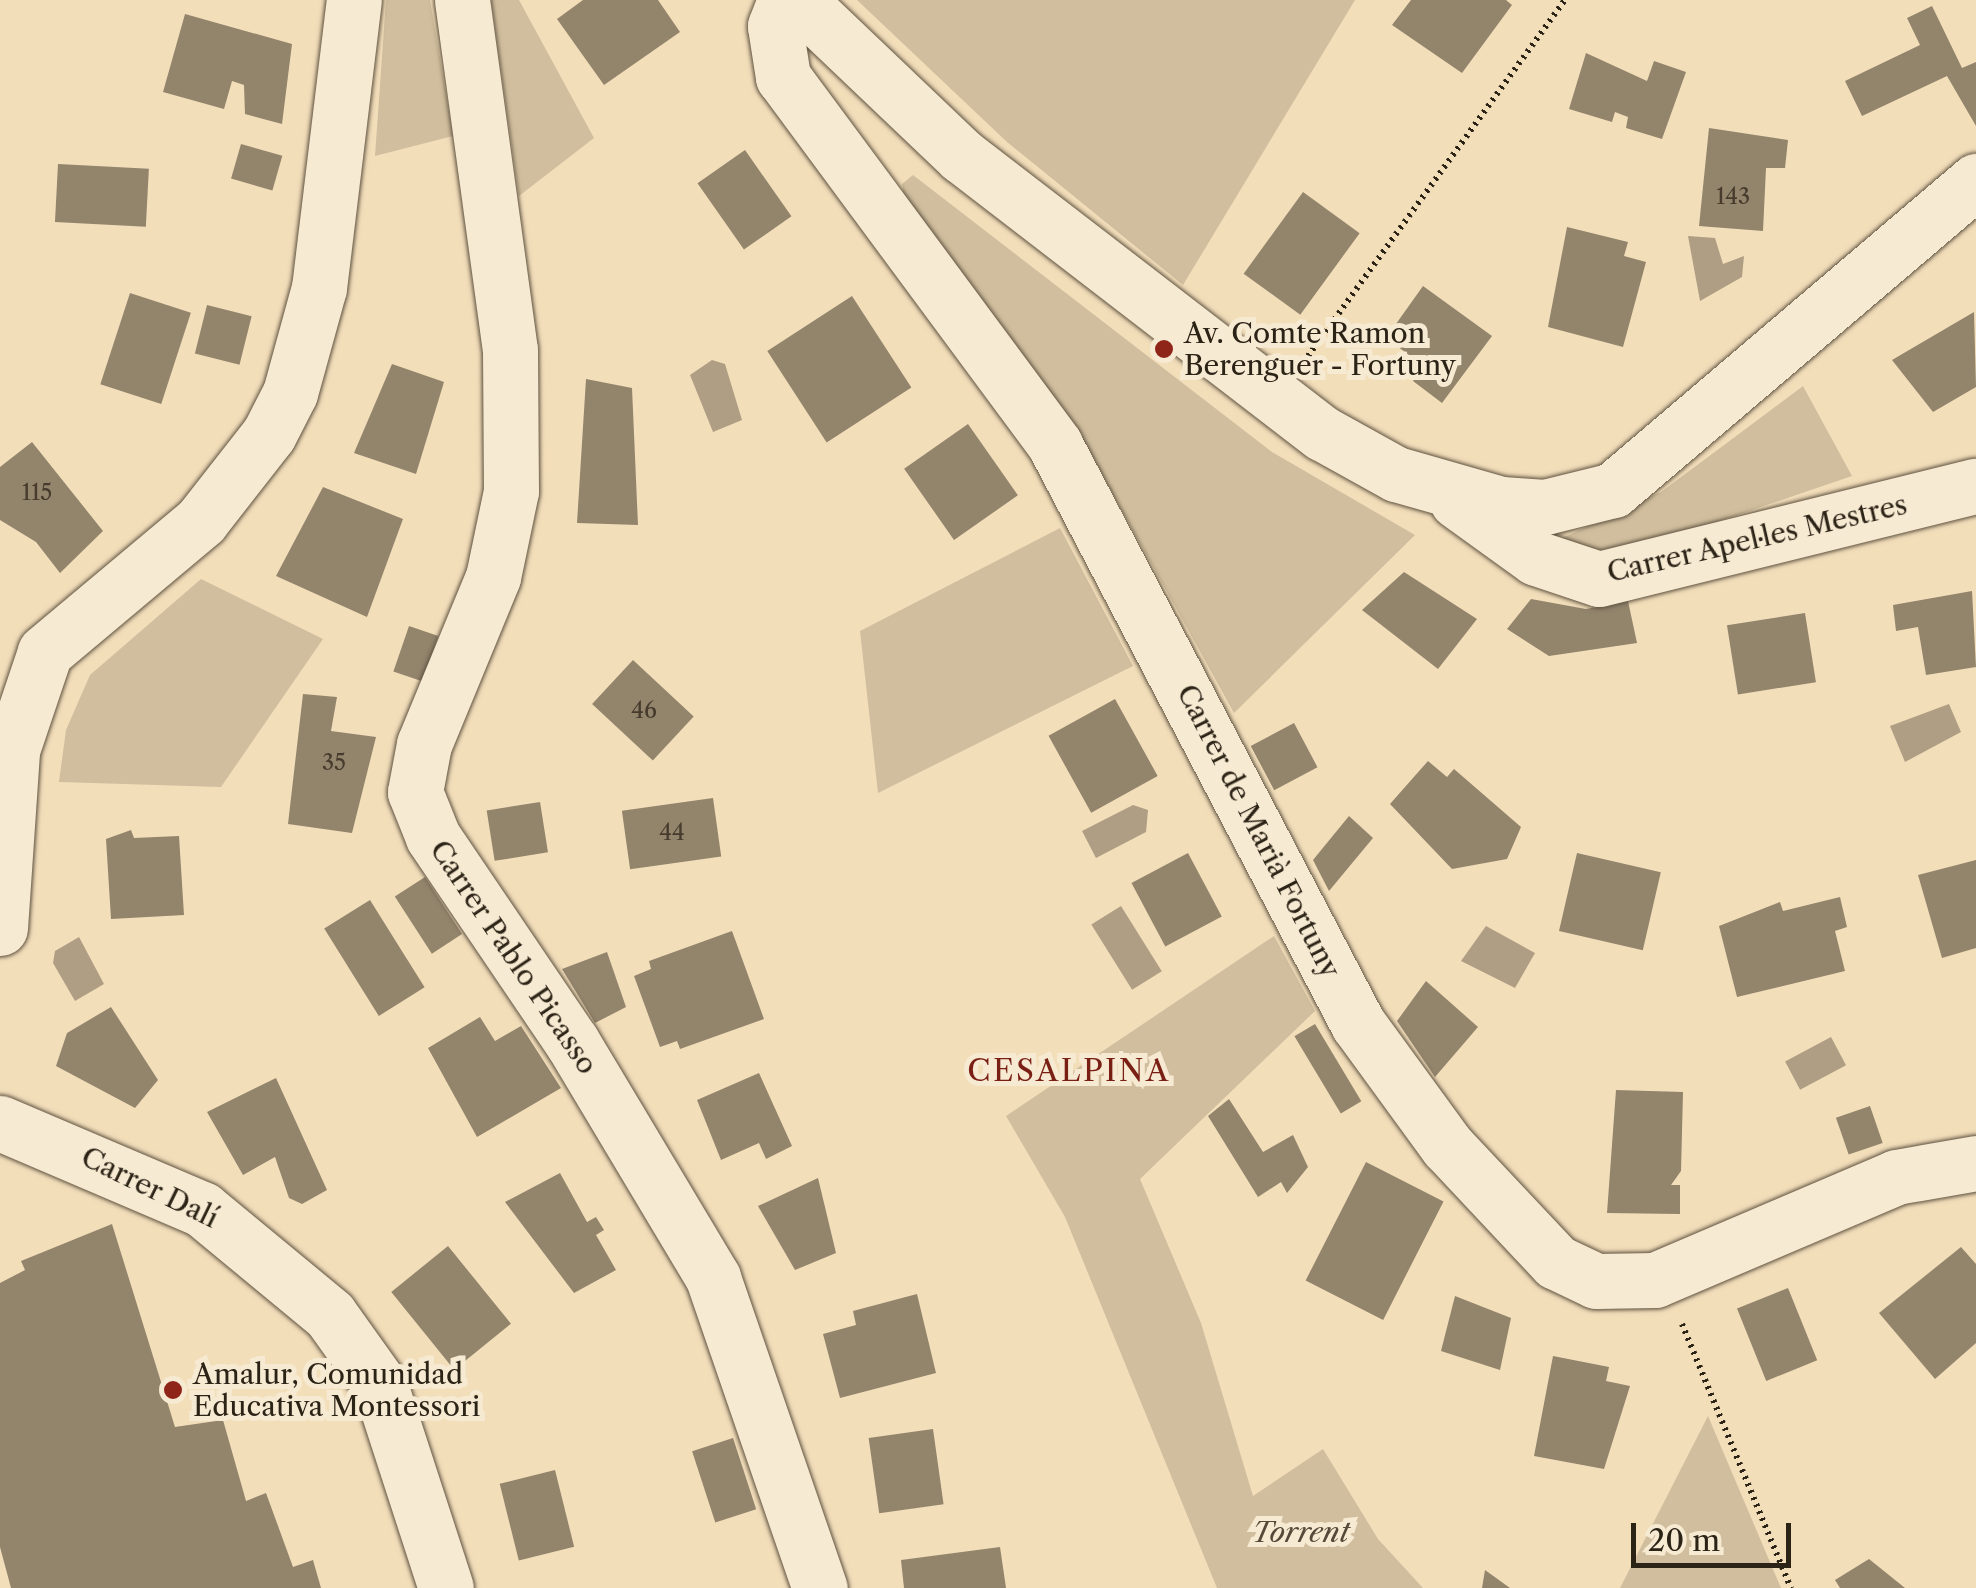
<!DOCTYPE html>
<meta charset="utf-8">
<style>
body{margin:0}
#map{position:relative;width:1976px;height:1588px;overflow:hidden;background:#f3deba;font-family:"Libre Caslon Text",serif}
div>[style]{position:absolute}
.green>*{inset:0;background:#d1be9e}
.water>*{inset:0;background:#af9e83;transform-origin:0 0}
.building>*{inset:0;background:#93846c;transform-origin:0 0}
.path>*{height:6px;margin-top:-3px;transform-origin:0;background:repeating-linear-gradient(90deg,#2c2317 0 2.5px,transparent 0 7.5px)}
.roads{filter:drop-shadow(0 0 2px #5e5240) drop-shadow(0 0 2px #5e5240)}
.street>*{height:55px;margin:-27.5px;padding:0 27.5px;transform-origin:27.5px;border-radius:27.5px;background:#f7ead2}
.dots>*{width:28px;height:28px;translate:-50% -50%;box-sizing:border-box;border:5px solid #f7ead2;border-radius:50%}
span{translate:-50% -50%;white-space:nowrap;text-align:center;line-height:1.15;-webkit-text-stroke:10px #f7ead2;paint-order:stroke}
.number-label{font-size:22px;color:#463b2c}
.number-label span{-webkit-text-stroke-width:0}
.poi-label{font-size:28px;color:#2c2317}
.left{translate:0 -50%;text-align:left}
.street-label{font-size:28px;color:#2c2317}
.park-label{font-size:28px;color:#554a39;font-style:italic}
.neighbourhood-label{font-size:30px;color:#7a1f14;letter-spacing:2.5px}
.scale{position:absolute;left:1631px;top:1523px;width:160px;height:45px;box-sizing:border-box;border:5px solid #2c2317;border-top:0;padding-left:12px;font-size:30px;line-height:35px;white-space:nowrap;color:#2c2317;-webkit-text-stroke:8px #f7ead2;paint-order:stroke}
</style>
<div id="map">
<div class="green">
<div style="clip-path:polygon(386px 0,430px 0,453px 136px,375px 156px)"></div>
<div style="clip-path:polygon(491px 0,519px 0,594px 138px,519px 196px)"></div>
<div style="clip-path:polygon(857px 0,1355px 0,1183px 285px,1007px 142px)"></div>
<div style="clip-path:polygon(913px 175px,1272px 452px,1415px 535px,1234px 713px,1076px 427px,905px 203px,902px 184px)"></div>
<div style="clip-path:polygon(1803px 386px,1852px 476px,1649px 545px,1591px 553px,1556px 541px,1661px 492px)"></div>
<div style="clip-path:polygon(1060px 528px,1133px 666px,878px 793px,860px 631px)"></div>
<div style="clip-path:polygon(201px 579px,323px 639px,221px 787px,59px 782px,66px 730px,90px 675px)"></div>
<div style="clip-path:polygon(1274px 936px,1315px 1011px,1140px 1179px,1201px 1323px,1253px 1496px,1323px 1449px,1378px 1539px,1423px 1588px,1217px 1588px,1065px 1217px,1006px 1116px)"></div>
<div style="clip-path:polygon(1708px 1416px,1781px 1588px,1620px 1588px)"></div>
</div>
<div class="water">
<div style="clip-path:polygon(1688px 236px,1715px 238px,1723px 264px,1744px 256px,1742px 277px,1700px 301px)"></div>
<div style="clip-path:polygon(712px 360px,725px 364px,742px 420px,713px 432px,690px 375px)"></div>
<div style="clip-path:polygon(1949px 704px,1961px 732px,1905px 762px,1890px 726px)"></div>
<div style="clip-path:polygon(1133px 805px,1148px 810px,1146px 832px,1096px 858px,1082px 831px)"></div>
<div style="left:1121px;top:906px;width:77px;height:35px;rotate:58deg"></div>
<div style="clip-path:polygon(1486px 926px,1535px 953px,1515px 988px,1461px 961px)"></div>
<div style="clip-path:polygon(79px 937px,104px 984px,75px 1001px,53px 963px,55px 951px)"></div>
<div style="left:1831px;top:1037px;width:32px;height:52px;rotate:62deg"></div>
</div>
<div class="building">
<div style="clip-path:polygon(583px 0,658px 0,680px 32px,604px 85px,557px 19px)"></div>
<div style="clip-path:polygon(1411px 0,1506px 0,1512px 5px,1462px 73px,1392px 25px)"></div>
<div style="clip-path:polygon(1932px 6px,1962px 68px,1976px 62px,1976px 126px,1947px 76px,1862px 116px,1845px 81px,1920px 45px,1907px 18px)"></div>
<div style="clip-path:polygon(185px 14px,292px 44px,282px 124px,245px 114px,244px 85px,232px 81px,224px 109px,163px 92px)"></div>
<div style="clip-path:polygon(1586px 53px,1647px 81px,1654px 61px,1686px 72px,1662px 139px,1626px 128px,1628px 117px,1615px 112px,1612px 122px,1569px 109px)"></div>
<div style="clip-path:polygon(1709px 128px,1788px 140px,1785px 168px,1766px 168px,1763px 231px,1699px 226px)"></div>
<div style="left:241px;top:144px;width:43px;height:36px;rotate:16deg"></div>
<div style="left:745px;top:150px;width:81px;height:58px;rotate:55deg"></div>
<div style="left:58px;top:164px;width:91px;height:58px;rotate:3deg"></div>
<div style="left:1303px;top:192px;width:70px;height:101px;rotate:36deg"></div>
<div style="clip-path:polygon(1567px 227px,1628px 242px,1624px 256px,1646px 262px,1623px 347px,1548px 327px)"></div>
<div style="clip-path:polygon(1423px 286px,1492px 336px,1442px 403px,1413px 381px,1424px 366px,1386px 338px)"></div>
<div style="left:130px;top:293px;width:64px;height:96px;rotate:18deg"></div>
<div style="left:852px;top:296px;width:109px;height:101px;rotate:57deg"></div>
<div style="left:207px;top:305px;width:46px;height:50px;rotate:14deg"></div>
<div style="clip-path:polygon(1974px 312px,1976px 387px,1933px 412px,1892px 360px)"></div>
<div style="clip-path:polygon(392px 364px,444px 382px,416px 474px,354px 453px)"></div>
<div style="clip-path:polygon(586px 379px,632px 388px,638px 525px,577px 523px)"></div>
<div style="left:968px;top:424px;width:87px;height:78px;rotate:55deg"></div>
<div style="clip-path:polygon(32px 442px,103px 531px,60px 573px,36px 542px,0 520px,0 467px)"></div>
<div style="clip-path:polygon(323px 487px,403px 519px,367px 617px,276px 576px)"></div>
<div style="clip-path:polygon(1404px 572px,1477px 619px,1438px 669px,1362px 610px)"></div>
<div style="clip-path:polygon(1972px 591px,1976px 667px,1926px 675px,1918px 627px,1896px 631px,1893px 605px)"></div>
<div style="clip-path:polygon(1531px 599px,1586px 609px,1628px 601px,1637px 643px,1549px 656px,1507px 629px)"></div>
<div style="left:1805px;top:613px;width:70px;height:79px;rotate:81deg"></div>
<div style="left:409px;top:626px;width:31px;height:48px;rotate:19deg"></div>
<div style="left:633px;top:660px;width:83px;height:60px;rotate:43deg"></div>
<div style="clip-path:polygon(303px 694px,337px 697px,331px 731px,376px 737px,352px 833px,288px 824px)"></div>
<div style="left:1115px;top:699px;width:88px;height:76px;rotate:61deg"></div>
<div style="left:1294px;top:723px;width:50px;height:49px;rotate:62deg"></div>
<div style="clip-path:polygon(1428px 761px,1447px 777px,1454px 769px,1521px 827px,1507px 859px,1452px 869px,1390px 804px)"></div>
<div style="left:713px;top:798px;width:59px;height:92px;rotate:82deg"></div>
<div style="left:540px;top:802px;width:51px;height:54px;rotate:81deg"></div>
<div style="clip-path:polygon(1349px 816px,1373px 838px,1329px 891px,1313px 860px)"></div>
<div style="clip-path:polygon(131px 830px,134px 838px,179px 836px,184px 915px,111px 919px,106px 839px)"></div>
<div style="left:1188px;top:853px;width:72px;height:64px;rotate:62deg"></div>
<div style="left:1577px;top:853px;width:86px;height:80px;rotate:13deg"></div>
<div style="clip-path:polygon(1976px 860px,1976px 948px,1942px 958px,1918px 875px)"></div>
<div style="left:425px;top:877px;width:68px;height:36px;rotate:57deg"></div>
<div style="clip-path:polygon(1840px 897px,1847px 927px,1835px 931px,1845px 971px,1737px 997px,1719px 926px,1780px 902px,1783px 911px)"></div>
<div style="left:370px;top:900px;width:103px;height:54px;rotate:58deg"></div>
<div style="clip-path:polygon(732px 931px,764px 1019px,680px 1049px,677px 1041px,660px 1047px,634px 976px,651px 969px,649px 961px)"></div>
<div style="clip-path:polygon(607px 952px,626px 1007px,595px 1023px,562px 969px)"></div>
<div style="clip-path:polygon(1426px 981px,1478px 1027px,1435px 1077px,1397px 1021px)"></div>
<div style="clip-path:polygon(111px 1007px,158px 1080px,135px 1108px,56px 1066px,67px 1033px)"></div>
<div style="clip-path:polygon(480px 1017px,495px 1041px,521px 1026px,561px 1088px,477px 1137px,428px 1048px)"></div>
<div style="left:1315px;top:1024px;width:90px;height:24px;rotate:59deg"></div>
<div style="clip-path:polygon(759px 1073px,792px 1146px,766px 1159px,759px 1143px,721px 1160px,697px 1100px)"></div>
<div style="clip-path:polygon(276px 1078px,327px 1190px,302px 1204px,289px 1198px,275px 1157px,243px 1175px,207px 1112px)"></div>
<div style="clip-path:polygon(1616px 1090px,1683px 1092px,1681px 1171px,1671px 1185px,1680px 1185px,1680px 1214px,1607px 1213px)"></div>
<div style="clip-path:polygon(1229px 1099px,1263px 1152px,1293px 1135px,1308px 1167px,1287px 1193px,1281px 1182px,1258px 1197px,1208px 1116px)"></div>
<div style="left:1870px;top:1106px;width:39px;height:36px;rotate:71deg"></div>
<div style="left:1366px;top:1162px;width:87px;height:133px;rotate:27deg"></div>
<div style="clip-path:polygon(560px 1173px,587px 1222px,596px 1217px,604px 1230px,596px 1235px,616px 1270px,574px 1293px,505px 1202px)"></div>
<div style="clip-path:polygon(818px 1178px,836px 1253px,795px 1270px,758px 1206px)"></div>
<div style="clip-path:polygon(112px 1224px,175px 1427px,223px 1420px,246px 1501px,266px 1493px,293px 1567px,313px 1560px,321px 1588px,11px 1588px,0 1547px,0 1283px,25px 1270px,21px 1261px)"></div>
<div style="left:448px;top:1246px;width:100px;height:73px;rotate:51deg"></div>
<div style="clip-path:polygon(1961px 1247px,1976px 1264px,1976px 1343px,1935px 1379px,1879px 1313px)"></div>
<div style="left:1788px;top:1288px;width:78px;height:55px;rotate:68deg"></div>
<div style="clip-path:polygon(917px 1294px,936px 1373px,840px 1398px,823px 1334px,856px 1325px,853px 1311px)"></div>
<div style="clip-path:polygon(1455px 1296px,1511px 1318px,1500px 1370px,1441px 1351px)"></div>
<div style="clip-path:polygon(1553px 1356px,1609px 1367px,1606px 1381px,1630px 1386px,1604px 1469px,1534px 1456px)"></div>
<div style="left:933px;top:1429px;width:76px;height:65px;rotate:82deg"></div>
<div style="left:733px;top:1438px;width:75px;height:43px;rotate:72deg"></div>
<div style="left:555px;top:1470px;width:79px;height:57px;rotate:76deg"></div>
<div style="clip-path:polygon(1000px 1547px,1006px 1588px,904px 1588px,901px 1560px)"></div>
<div style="clip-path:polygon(1869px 1559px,1905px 1588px,1840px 1588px,1835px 1580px)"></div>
<div style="clip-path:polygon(1485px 1570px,1510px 1588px,1482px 1588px)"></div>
</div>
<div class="path">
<div style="left:1308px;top:356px;width:439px;rotate:-54.2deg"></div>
<div style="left:1682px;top:1324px;width:286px;rotate:67.6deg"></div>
</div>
<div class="roads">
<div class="street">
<div style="left:462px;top:0;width:353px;rotate:82.2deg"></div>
<div style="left:510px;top:350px;width:141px;rotate:89.6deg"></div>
<div style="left:511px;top:491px;width:88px;rotate:101.8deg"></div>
<div style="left:493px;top:577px;width:181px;rotate:112.4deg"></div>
<div style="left:424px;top:744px;width:49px;rotate:100.6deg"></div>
<div style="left:415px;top:792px;width:48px;rotate:68.2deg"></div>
<div style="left:433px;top:837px;width:248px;rotate:55.9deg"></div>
<div style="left:572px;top:1042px;width:275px;rotate:59.1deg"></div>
<div style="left:713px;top:1278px;width:328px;rotate:71deg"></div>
<div style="left:785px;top:0;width:28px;rotate:111deg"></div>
<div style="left:775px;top:26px;width:52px;rotate:81.1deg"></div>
<div style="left:783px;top:77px;width:458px;rotate:53.5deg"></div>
<div style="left:1055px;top:445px;width:653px;rotate:62.38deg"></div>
<div style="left:1358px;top:1024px;width:151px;rotate:53.9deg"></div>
<div style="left:1447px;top:1146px;width:159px;rotate:46.8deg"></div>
<div style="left:1556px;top:1262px;width:44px;rotate:25.4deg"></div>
<div style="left:1596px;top:1281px;width:59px;rotate:-1deg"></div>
<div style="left:1655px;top:1280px;width:262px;rotate:-23.1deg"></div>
<div style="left:1896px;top:1177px;width:81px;rotate:-9.9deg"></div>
<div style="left:798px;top:0;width:226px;rotate:43.6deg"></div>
<div style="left:962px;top:156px;width:454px;rotate:37.6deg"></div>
<div style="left:1322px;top:433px;width:85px;rotate:29deg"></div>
<div style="left:1396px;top:474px;width:109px;rotate:15.9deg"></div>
<div style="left:1501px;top:504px;width:44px;rotate:3.9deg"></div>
<div style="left:1545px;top:507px;width:70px;rotate:-14deg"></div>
<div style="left:1613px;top:490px;width:477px;rotate:-40.4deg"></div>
<div style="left:1457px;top:501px;width:97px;rotate:35.8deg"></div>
<div style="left:1536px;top:558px;width:66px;rotate:18.4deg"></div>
<div style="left:1599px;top:579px;width:388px;rotate:-13.9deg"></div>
<div style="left:0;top:928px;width:178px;rotate:-86.1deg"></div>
<div style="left:12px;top:750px;width:103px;rotate:-71.4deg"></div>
<div style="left:45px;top:652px;width:204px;rotate:-40deg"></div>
<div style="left:201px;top:521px;width:110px;rotate:-52deg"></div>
<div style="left:269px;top:434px;width:46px;rotate:-62.9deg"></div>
<div style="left:290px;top:393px;width:109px;rotate:-74.6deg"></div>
<div style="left:319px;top:288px;width:290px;rotate:-83.1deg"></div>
<div style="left:0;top:1123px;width:220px;rotate:23.1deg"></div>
<div style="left:202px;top:1209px;width:166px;rotate:39.6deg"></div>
<div style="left:330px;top:1315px;width:86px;rotate:54.5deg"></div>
<div style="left:380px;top:1385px;width:213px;rotate:72deg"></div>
</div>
</div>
<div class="dots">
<div style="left:1164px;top:349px;background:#8f2418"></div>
<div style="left:173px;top:1390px;background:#8f2418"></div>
</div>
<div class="number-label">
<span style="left:1733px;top:197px">143</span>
<span style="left:37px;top:493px">115</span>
<span style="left:644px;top:711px">46</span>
<span style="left:334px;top:763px">35</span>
<span style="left:672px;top:833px">44</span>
</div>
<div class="poi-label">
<span class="left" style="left:1184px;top:349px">Av. Comte Ramon<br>Berenguer - Fortuny</span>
<span class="left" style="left:193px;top:1390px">Amalur, Comunidad<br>Educativa Montessori</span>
</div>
<div class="street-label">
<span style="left:1757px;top:538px;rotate:-13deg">Carrer Apel·les Mestres</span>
<span style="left:1259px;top:831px;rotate:63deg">Carrer de Marià Fortuny</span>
<span style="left:514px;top:957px;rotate:56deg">Carrer Pablo Picasso</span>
<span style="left:150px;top:1187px;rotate:26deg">Carrer Dalí</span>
</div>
<div class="park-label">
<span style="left:1301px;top:1532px">Torrent</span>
</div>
<div class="neighbourhood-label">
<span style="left:1069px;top:1071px">CESALPINA</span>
</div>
<div class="scale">20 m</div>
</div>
